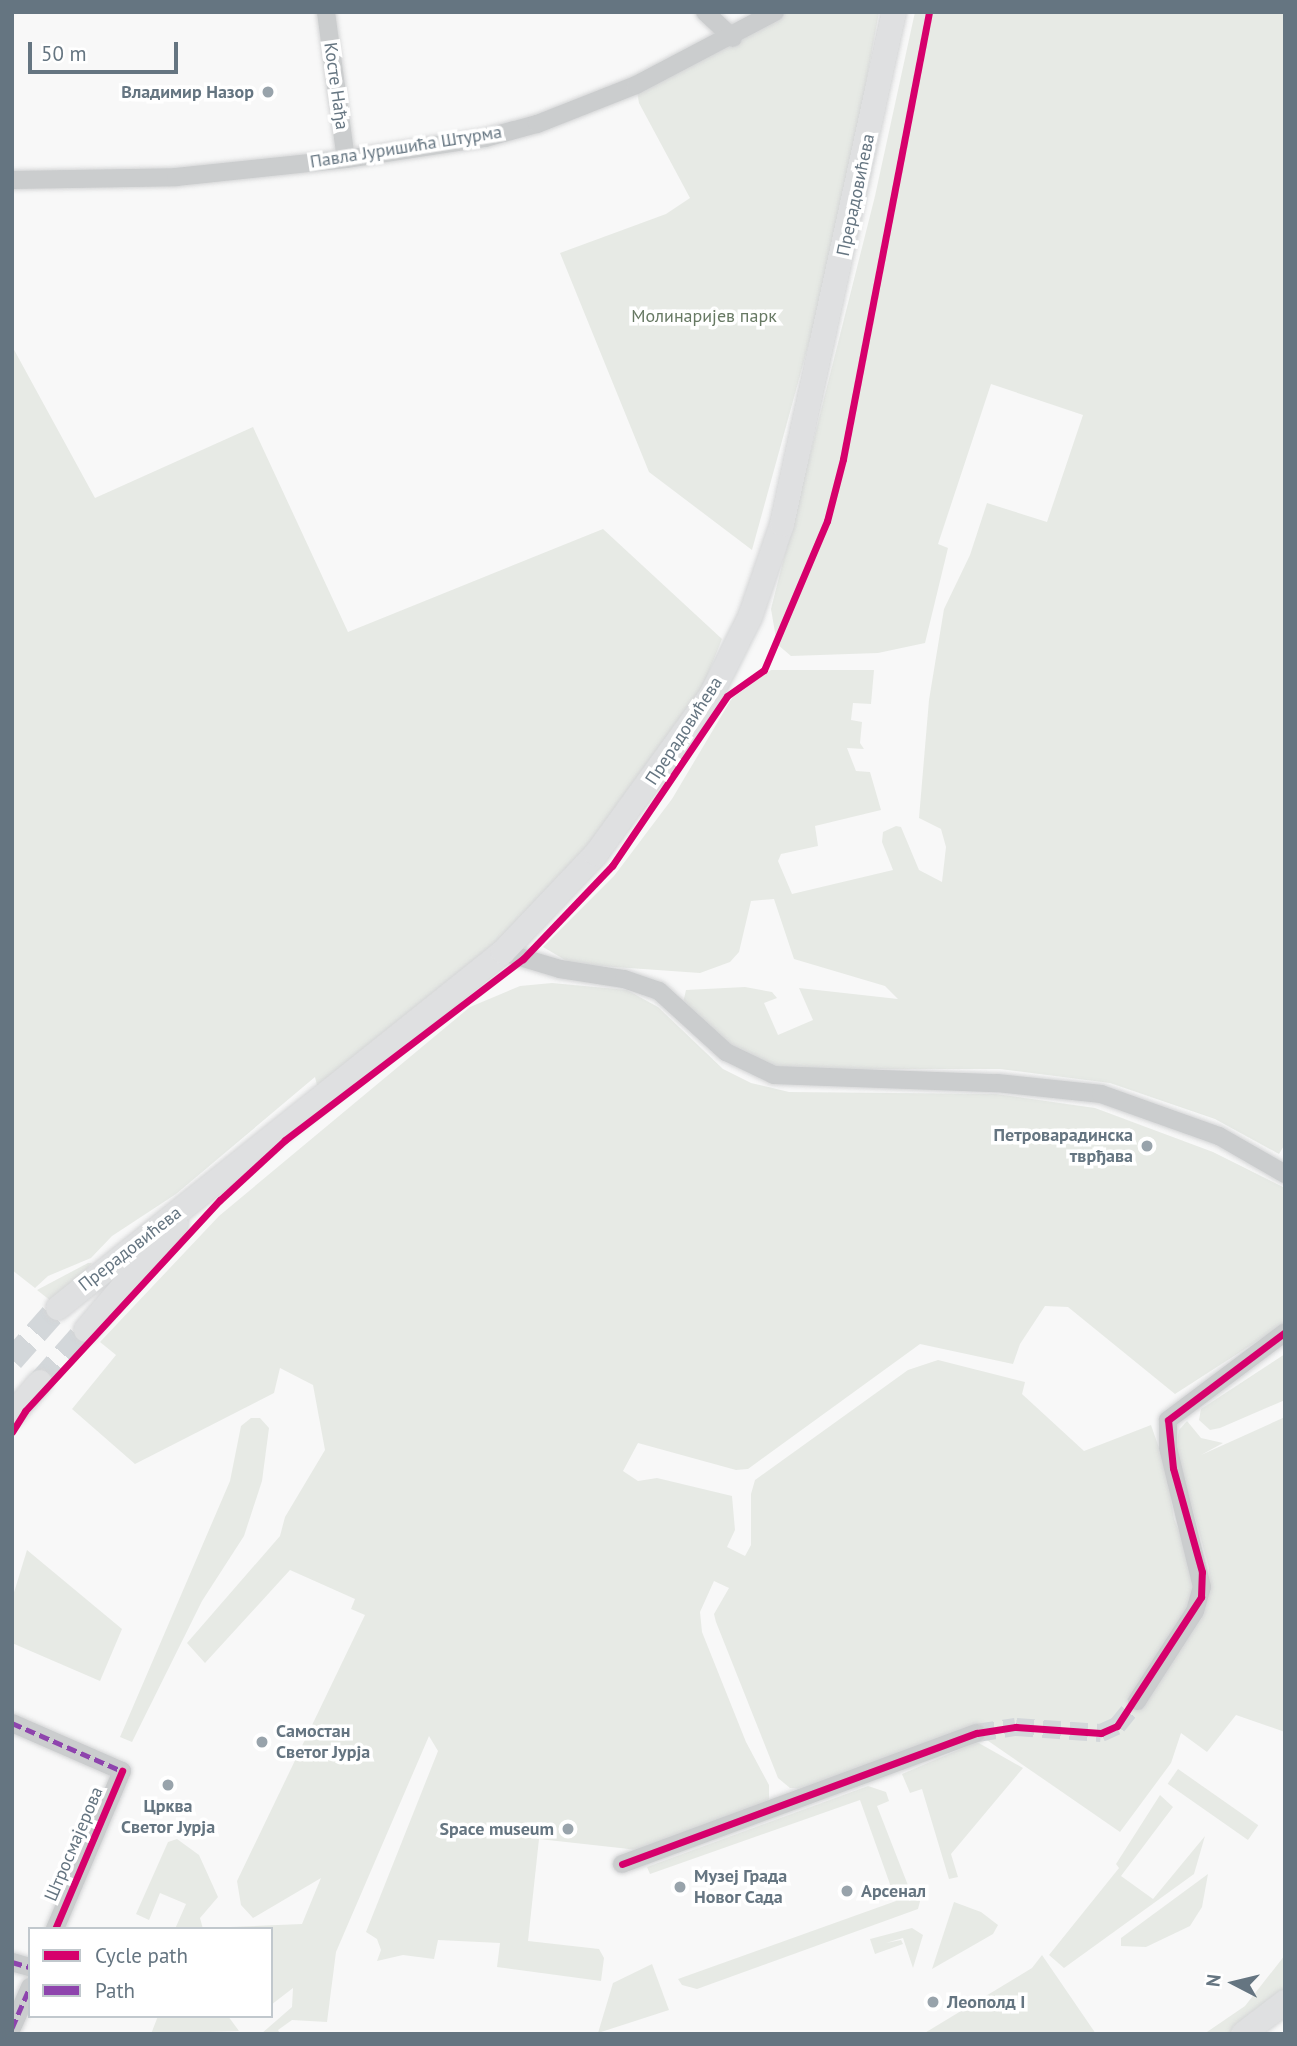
<!DOCTYPE html>
<meta charset="utf-8">
<style>
body{margin:0}
#map{position:relative;width:1297px;height:2046px;overflow:hidden;background:#f8f8f8;font-family:"PT Sans",sans-serif}
div>[style]{position:absolute}
.green>*{inset:0;background:#e7eae5;transform-origin:0 0}
.street-tunnel>*{height:18px;margin-top:-9px;transform-origin:0;background:repeating-linear-gradient(90deg,#d3d7da 0 18px,transparent 0 27px)}
.secondary-tunnel>*{height:24px;margin-top:-12px;transform-origin:0;background:repeating-linear-gradient(90deg,#d3d7da 0 24px,transparent 0 36px)}
.roads{filter:drop-shadow(0 0 2px #d4d5d6) drop-shadow(0 0 2px #d4d5d6)}
.street>*{height:18px;margin:-9px;padding:0 9px;transform-origin:9px;border-radius:9px;background:#cbcdce}
.secondary>*{height:24px;margin:-12px;padding:0 12px;transform-origin:12px;border-radius:12px;background:#dfe0e1}
.quiet>*{height:5px;margin-top:-2.5px;transform-origin:0;background:repeating-linear-gradient(90deg,#8e44ad 0 10px,transparent 0 15px)}
.cycleway>*{height:7px;margin:-3.5px;padding:0 3.5px;transform-origin:3.5px;border-radius:3.5px;background:#d6006c}
.dots>*{width:19px;height:19px;translate:-50% -50%;box-sizing:border-box;border:4px solid #fff;border-radius:50%}
span{translate:-50% -50%;white-space:nowrap;text-align:center;line-height:1.15;-webkit-text-stroke:7px #fff;paint-order:stroke}
.street-label{font-size:18px;color:#657581}
.poi-label{font-size:18px;color:#657581;font-weight:700}
.right{translate:-100% -50%;text-align:right}
.left{translate:0 -50%;text-align:left}
.park-label{font-size:18px;color:#677963}
.frame{position:absolute;inset:0;border:14px solid #657581;pointer-events:none}
.legend{position:absolute;left:28px;top:1927px;width:245px;height:91px;box-sizing:border-box;background:#fff;border:2px solid #c1c8cd;margin:0;padding:9px 12px;list-style:none;font-size:21px;color:#657581}
.legend li{display:flex;align-items:center;gap:14px;height:35px}
.legend b{width:35px;border:2px solid #c1c8cd}
.north{position:absolute;left:1199px;top:1948px;width:70px;height:70px;-webkit-text-stroke:5px #fff;paint-order:stroke;rotate:277deg;font-size:19px;font-weight:700;line-height:28px;text-align:center;color:#657581}
.north::after{content:'';display:block;margin:auto;width:24px;height:32px;background:#657581;clip-path:polygon(50% 0,100% 100%,50% 72%,0 100%)}
.scale{position:absolute;left:28px;top:42px;width:150px;height:32px;box-sizing:border-box;border:4px solid #657581;border-top:0;padding-left:9px;font-size:21px;line-height:24px;white-space:nowrap;color:#657581;-webkit-text-stroke:5px #fff;paint-order:stroke}
</style>
<div id="map">
<div class="green">
<div style="clip-path:polygon(775px 12px,879px 12px,847px 187px,815px 321px,752px 550px,649px 472px,560px 253px,666px 214px,690px 198px,639px 103px,636px 85px)"></div>
<div style="clip-path:polygon(915px 12px,1285px 12px,1285px 1144px,1279px 1154px,1215px 1119px,1110px 1083px,1000px 1069px,785px 1069px,746px 1058px,683px 1003px,686px 990px,745px 987px,772px 992px,777px 998px,764px 1003px,778px 1035px,813px 1020px,799px 988px,898px 999px,885px 986px,794px 959px,774px 899px,751px 901px,739px 952px,730px 962px,700px 973px,572px 964px,543px 947px,614px 876px,672px 799px,732px 698px,771px 670px,874px 670px,871px 704px,853px 703px,851px 720px,862px 722px,860px 743px,864px 749px,847px 748px,856px 771px,870px 772px,881px 810px,815px 826px,818px 846px,781px 854px,778px 861px,792px 894px,893px 870px,882px 842px,883px 832px,896px 826px,901px 827px,919px 870px,942px 882px,946px 847px,941px 829px,919px 818px,929px 700px,944px 609px,970px 555px,987px 503px,1047px 522px,1083px 415px,991px 384px,938px 544px,948px 548px,925px 643px,878px 653px,791px 656px,777px 644px,771px 609px,875px 196px)"></div>
<div style="clip-path:polygon(12px 346px,95px 498px,253px 427px,348px 632px,603px 529px,722px 639px,701px 691px,587px 848px,496px 942px,318px 1089px,315px 1077px,176px 1194px,112px 1236px,91px 1258px,48px 1276px,35px 1288px,12px 1270px)"></div>
<div style="clip-path:polygon(552px 983px,627px 990px,658px 1007px,723px 1069px,751px 1083px,789px 1092px,996px 1094px,1095px 1108px,1213px 1152px,1285px 1188px,1285px 1323px,1175px 1394px,1068px 1307px,1045px 1306px,1020px 1344px,1013px 1364px,920px 1344px,748px 1469px,736px 1470px,638px 1443px,623px 1471px,638px 1481px,657px 1478px,732px 1496px,735px 1530px,727px 1547px,745px 1556px,751px 1545px,751px 1494px,755px 1480px,908px 1370px,938px 1360px,1025px 1382px,1022px 1394px,1084px 1451px,1151px 1425px,1167px 1471px,1174px 1519px,1197px 1575px,1194px 1599px,1143px 1705px,1207px 1602px,1209px 1568px,1176px 1449px,1179px 1430px,1187px 1421px,1201px 1438px,1223px 1443px,1201px 1455px,1285px 1417px,1285px 1732px,1236px 1715px,1207px 1752px,1181px 1733px,1171px 1763px,1120px 1832px,968px 1727px,808px 1789px,790px 1788px,778px 1778px,716px 1622px,714px 1614px,729px 1588px,714px 1581px,700px 1612px,702px 1632px,746px 1742px,769px 1785px,769px 1799px,767px 1804px,638px 1850px,539px 1839px,528px 1941px,599px 1949px,604px 1958px,601px 1981px,497px 1967px,500px 1943px,438px 1940px,434px 1959px,403px 1955px,377px 1961px,381px 1950px,377px 1939px,366px 1932px,438px 1751px,429px 1736px,336px 1952px,327px 2022px,292px 2020px,278px 2030px,280px 2034px,261px 2034px,292px 2007px,293px 1988px,271px 2005px,271px 1929px,230px 1927px,302px 1924px,321px 1878px,253px 1918px,241px 1905px,237px 1881px,365px 1615px,351px 1609px,355px 1599px,290px 1570px,205px 1663px,187px 1643px,280px 1536px,285px 1517px,325px 1450px,313px 1385px,280px 1368px,274px 1393px,135px 1464px,72px 1409px,116px 1355px,100px 1342px,219px 1216px,470px 1007px,520px 986px)"></div>
<div style="clip-path:polygon(88px 1263px,92px 1263px,56px 1305px,37px 1290px)"></div>
<div style="clip-path:polygon(1285px 1354px,1285px 1400px,1220px 1428px,1210px 1430px,1199px 1420px,1201px 1409px)"></div>
<div style="clip-path:polygon(251px 1418px,260px 1418px,269px 1428px,262px 1481px,244px 1536px,202px 1601px,132px 1742px,120px 1737px,230px 1481px,241px 1426px)"></div>
<div style="clip-path:polygon(27px 1550px,122px 1629px,100px 1681px,12px 1643px,12px 1599px)"></div>
<div style="clip-path:polygon(977px 1742px,1023px 1768px,951px 1854px,958px 1877px,949px 1879px,922px 1789px,910px 1793px,902px 1774px)"></div>
<div style="left:1178px;top:1769px;width:98px;height:18px;rotate:35deg"></div>
<div style="clip-path:polygon(868px 1786px,886px 1792px,889px 1801px,877px 1806px,911px 1893px,923px 1890px,918px 1909px,697px 1989px,682px 1985px,678px 1979px,896px 1901px,860px 1800px,650px 1874px,647px 1867px)"></div>
<div style="clip-path:polygon(1160px 1795px,1173px 1807px,1121px 1876px,1153px 1899px,1205px 1836px,1194px 1874px,1064px 1968px,1049px 1955px,1119px 1868px,1116px 1864px)"></div>
<div style="clip-path:polygon(177px 1839px,199px 1855px,218px 1897px,200px 1918px,203px 1929px,175px 1929px,186px 1904px,160px 1893px,149px 1920px,136px 1914px,168px 1842px)"></div>
<div style="clip-path:polygon(1208px 1874px,1202px 1907px,1190px 1926px,1146px 1947px,1121px 1946px,1121px 1938px)"></div>
<div style="clip-path:polygon(954px 1902px,981px 1912px,998px 1925px,993px 1934px,932px 1969px)"></div>
<div style="clip-path:polygon(912px 1928px,923px 1935px,913px 1968px,903px 1938px,886px 1943px,901px 1940px,903px 1944px,875px 1954px,870px 1939px)"></div>
<div style="clip-path:polygon(1042px 1955px,1096px 2034px,923px 2034px,1032px 1968px)"></div>
<div style="clip-path:polygon(1285px 1955px,1285px 1992px,1228px 2034px,1204px 2034px,1245px 2006px)"></div>
<div style="clip-path:polygon(652px 1964px,669px 2010px,598px 2033px,613px 1983px)"></div>
<div style="clip-path:polygon(158px 2016px,228px 2016px,239px 2031px,151px 2034px)"></div>
</div>
<div class="street-tunnel">
<div style="left:977px;top:1733px;width:39px;rotate:-9deg"></div>
<div style="left:1016px;top:1727px;width:85px;rotate:4deg"></div>
<div style="left:1101px;top:1733px;width:17px;rotate:-24deg"></div>
<div style="left:1117px;top:1726px;width:32px;rotate:-51deg"></div>
</div>
<div class="secondary-tunnel">
<div style="left:12px;top:1360px;width:69px;rotate:-48.5deg"></div>
<div style="left:40px;top:1382px;width:69px;rotate:-48.5deg"></div>
</div>
<div class="roads">
<div class="street">
<div style="left:326px;top:12px;width:148px;rotate:82.3deg"></div>
<div style="left:705px;top:12px;width:38px;rotate:43deg"></div>
<div style="left:12px;top:180px;width:164px;rotate:-1deg"></div>
<div style="left:176px;top:177px;width:171px;rotate:-6deg"></div>
<div style="left:346px;top:159px;width:141px;rotate:-8.6deg"></div>
<div style="left:485px;top:138px;width:54px;rotate:-15.1deg"></div>
<div style="left:537px;top:124px;width:106px;rotate:-21.5deg"></div>
<div style="left:636px;top:85px;width:157px;rotate:-27.7deg"></div>
<div style="left:503px;top:952px;width:59px;rotate:16.6deg"></div>
<div style="left:560px;top:969px;width:65px;rotate:8.9deg"></div>
<div style="left:624px;top:979px;width:37px;rotate:19deg"></div>
<div style="left:659px;top:991px;width:91px;rotate:42.3deg"></div>
<div style="left:726px;top:1052px;width:53px;rotate:25.6deg"></div>
<div style="left:774px;top:1075px;width:223px;rotate:2.1deg"></div>
<div style="left:997px;top:1083px;width:105px;rotate:6deg"></div>
<div style="left:1101px;top:1094px;width:125px;rotate:19.6deg"></div>
<div style="left:1219px;top:1136px;width:76px;rotate:29.9deg"></div>
<div style="left:1137px;top:1701px;width:107px;rotate:-57.2deg"></div>
<div style="left:1195px;top:1611px;width:25px;rotate:-74deg"></div>
<div style="left:1202px;top:1587px;width:144px;rotate:-103.7deg"></div>
<div style="left:1168px;top:1447px;width:27px;rotate:-90deg"></div>
<div style="left:1168px;top:1420px;width:146px;rotate:-36.9deg"></div>
<div style="left:12px;top:1723px;width:120px;rotate:23.6deg"></div>
<div style="left:122px;top:1771px;width:172px;rotate:113deg"></div>
<div style="left:622px;top:1864px;width:378px;rotate:-20.3deg"></div>
<div style="left:12px;top:1962px;width:19px;rotate:16deg"></div>
<div style="left:12px;top:2028px;width:45px;rotate:-66.3deg"></div>
</div>
<div class="secondary">
<div style="left:58px;top:1308px;width:570px;rotate:-38.66deg"></div>
<div style="left:503px;top:952px;width:135px;rotate:-46.5deg"></div>
<div style="left:596px;top:854px;width:196px;rotate:-54.1deg"></div>
<div style="left:711px;top:695px;width:87px;rotate:-63.4deg"></div>
<div style="left:750px;top:617px;width:98px;rotate:-71deg"></div>
<div style="left:782px;top:524px;width:524px;rotate:-77.66deg"></div>
<div style="left:86px;top:1330px;width:139px;rotate:-49.7deg"></div>
<div style="left:12px;top:1415px;width:43px;rotate:-49.7deg"></div>
<div style="left:1243px;top:2034px;width:53px;rotate:-37.3deg"></div>
</div>
</div>
<div class="quiet">
<div style="left:12px;top:1723px;width:120px;rotate:23.6deg"></div>
<div style="left:122px;top:1771px;width:5px;rotate:112deg"></div>
<div style="left:12px;top:1962px;width:19px;rotate:16deg"></div>
<div style="left:12px;top:2028px;width:45px;rotate:-66.3deg"></div>
</div>
<div class="cycleway">
<div style="left:12px;top:1432px;width:25px;rotate:-58deg"></div>
<div style="left:25px;top:1411px;width:287px;rotate:-47.3deg"></div>
<div style="left:220px;top:1200px;width:88px;rotate:-42.7deg"></div>
<div style="left:285px;top:1140px;width:299px;rotate:-37.3deg"></div>
<div style="left:523px;top:959px;width:129px;rotate:-46.3deg"></div>
<div style="left:612px;top:866px;width:205px;rotate:-55.9deg"></div>
<div style="left:727px;top:696px;width:45px;rotate:-35.1deg"></div>
<div style="left:764px;top:670px;width:162px;rotate:-67.1deg"></div>
<div style="left:827px;top:521px;width:64px;rotate:-75.5deg"></div>
<div style="left:843px;top:459px;width:455px;rotate:-79.1deg"></div>
<div style="left:622px;top:1864px;width:378px;rotate:-20.3deg"></div>
<div style="left:977px;top:1733px;width:39px;rotate:-9deg"></div>
<div style="left:1016px;top:1727px;width:85px;rotate:4deg"></div>
<div style="left:1101px;top:1733px;width:17px;rotate:-24deg"></div>
<div style="left:1117px;top:1726px;width:154px;rotate:-56.9deg"></div>
<div style="left:1201px;top:1597px;width:25px;rotate:-88deg"></div>
<div style="left:1202px;top:1572px;width:108px;rotate:-105.6deg"></div>
<div style="left:1173px;top:1468px;width:48px;rotate:-95.9deg"></div>
<div style="left:1168px;top:1420px;width:146px;rotate:-36.9deg"></div>
<div style="left:55px;top:1929px;width:172px;rotate:-67deg"></div>
</div>
<div class="dots">
<div style="left:268px;top:92px;background:#98a3ab"></div>
<div style="left:1147px;top:1146px;background:#98a3ab"></div>
<div style="left:262px;top:1742px;background:#98a3ab"></div>
<div style="left:168px;top:1785px;background:#98a3ab"></div>
<div style="left:568px;top:1829px;background:#98a3ab"></div>
<div style="left:680px;top:1887px;background:#98a3ab"></div>
<div style="left:847px;top:1891px;background:#98a3ab"></div>
<div style="left:933px;top:2002px;background:#98a3ab"></div>
</div>
<div class="street-label">
<span style="left:336px;top:86px;rotate:82deg">Косте Нађа</span>
<span style="left:406px;top:147px;rotate:-9deg">Павла Јуришића Штурма</span>
<span style="left:856px;top:195px;rotate:-78deg">Прерадовићева</span>
<span style="left:684px;top:731px;rotate:-57deg">Прерадовићева</span>
<span style="left:130px;top:1249px;rotate:-38deg">Прерадовићева</span>
<span style="left:74px;top:1844px;rotate:-67deg">Штросмајерова</span>
</div>
<div class="poi-label">
<span class="right" style="left:254px;top:92px">Владимир Назор</span>
<span class="right" style="left:1133px;top:1146px">Петроварадинска<br>тврђава</span>
<span class="left" style="left:276px;top:1742px">Самостан<br>Светог Јурја</span>
<span style="left:168px;top:1817px">Црква<br>Светог Јурја</span>
<span class="right" style="left:554px;top:1829px">Space museum</span>
<span class="left" style="left:694px;top:1887px">Музеј Града<br>Новог Сада</span>
<span class="left" style="left:861px;top:1891px">Арсенал</span>
<span class="left" style="left:947px;top:2002px">Леополд I</span>
</div>
<div class="park-label">
<span style="left:704px;top:316px">Молинаријев парк</span>
</div>
<div class="frame"></div>
<ul class="legend">
<li><b style="height:9px;background:#d6006c"></b>Cycle path</li>
<li><b style="height:9px;background:#8e44ad"></b>Path</li>
</ul>
<div class="north">N</div>
<div class="scale">50 m</div>
</div>
